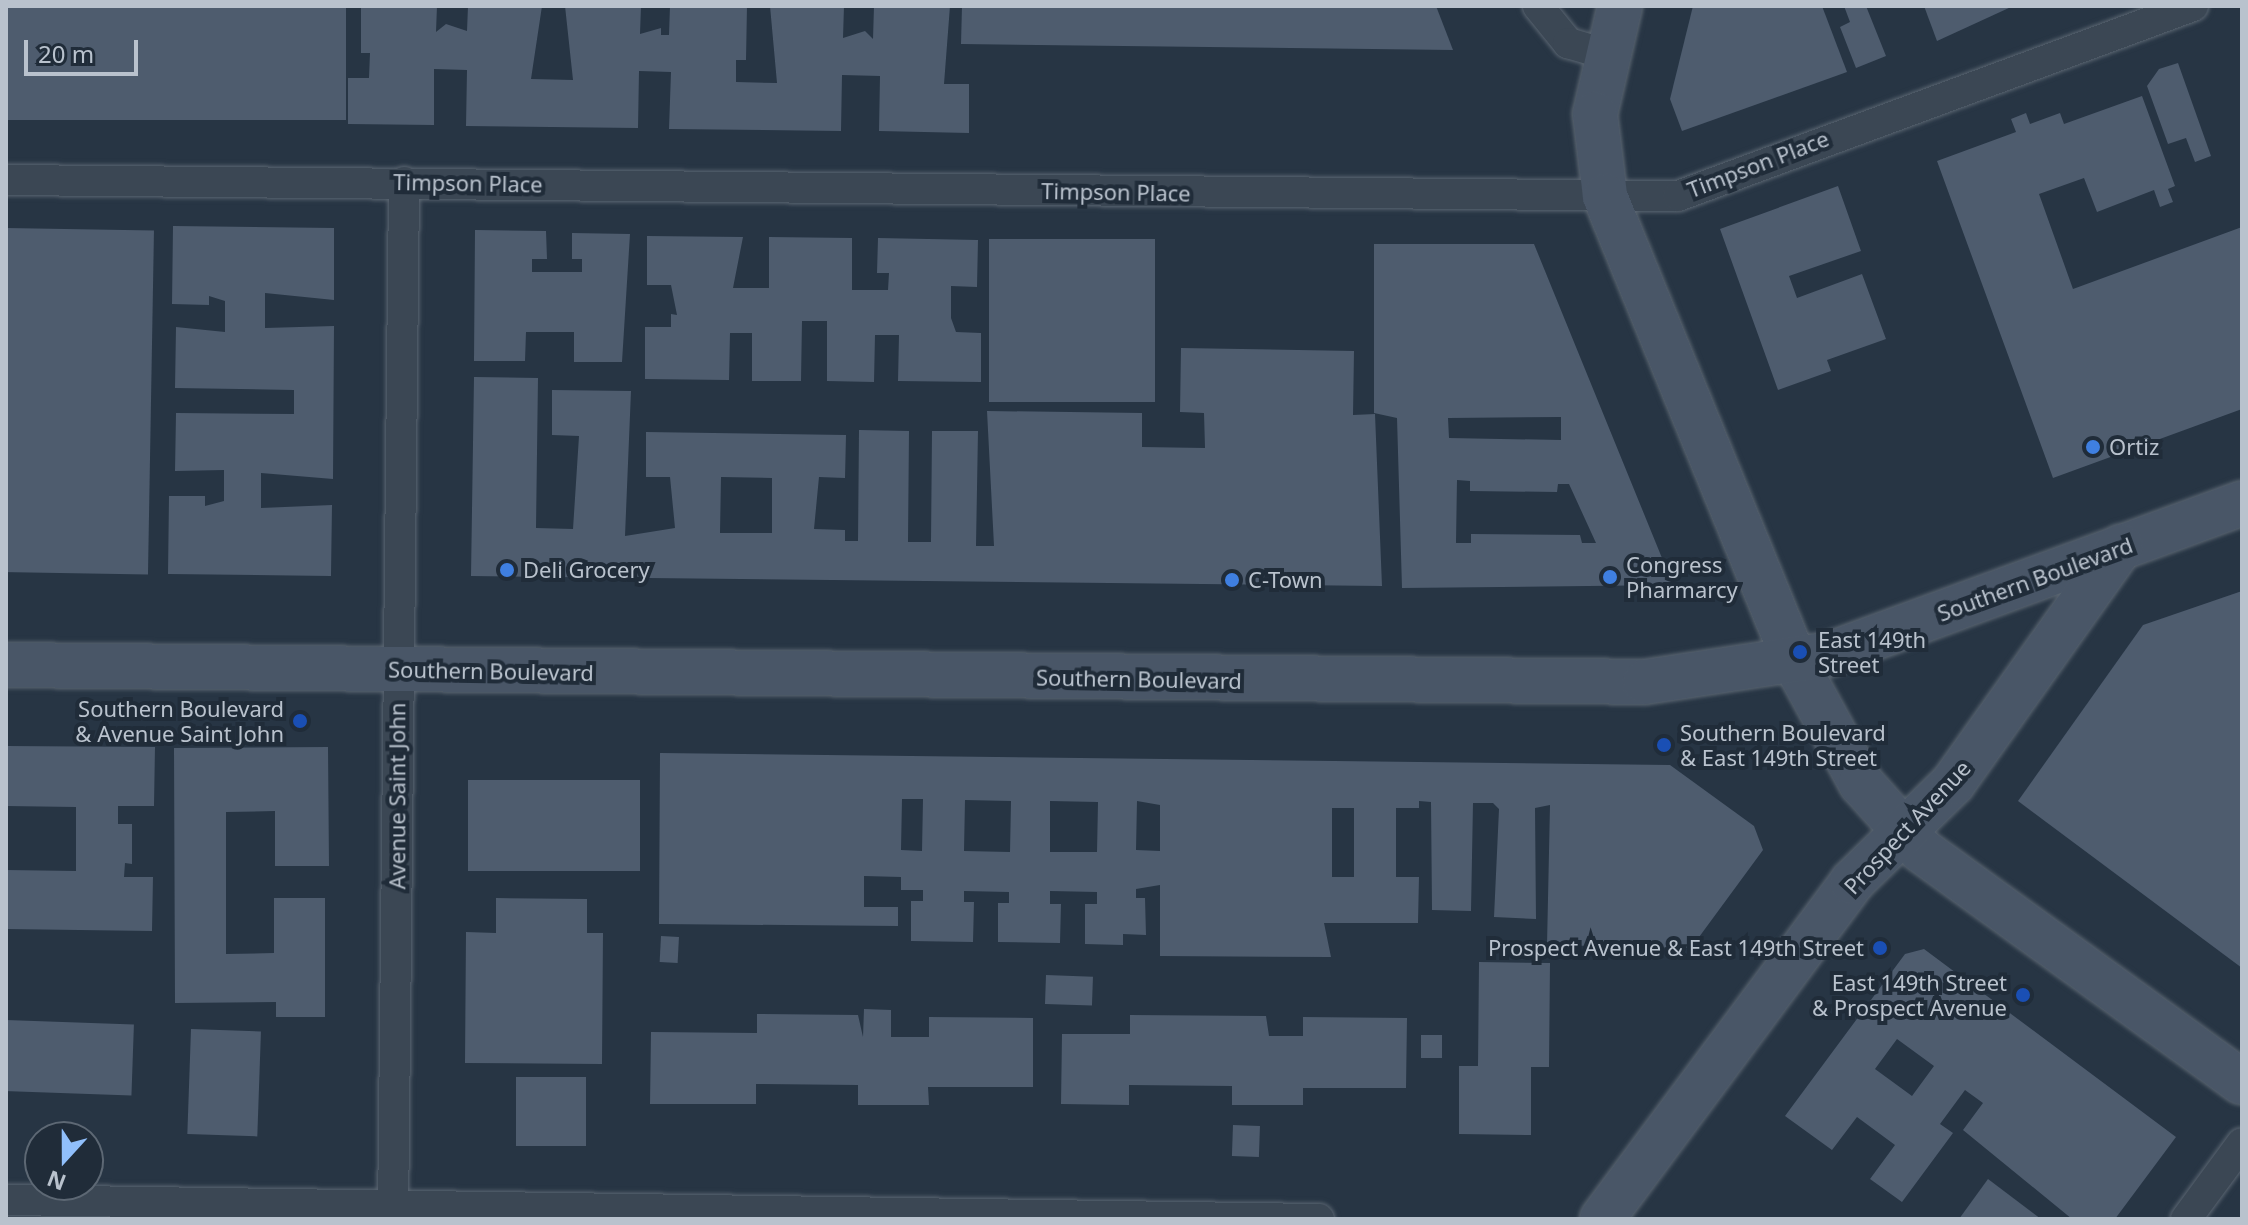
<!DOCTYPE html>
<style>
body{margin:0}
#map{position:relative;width:2248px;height:1225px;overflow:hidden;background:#273544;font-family:"Noto Sans",sans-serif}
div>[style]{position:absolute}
.building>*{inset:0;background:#4e5c6e;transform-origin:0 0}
.roads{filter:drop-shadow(0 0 2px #5a6571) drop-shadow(0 0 2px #5a6571)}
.street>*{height:30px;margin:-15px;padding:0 15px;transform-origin:15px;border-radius:15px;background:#3b4754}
.secondary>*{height:44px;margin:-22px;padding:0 22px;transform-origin:22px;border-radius:22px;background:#495667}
.dots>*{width:22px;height:22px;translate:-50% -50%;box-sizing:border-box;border:4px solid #202c39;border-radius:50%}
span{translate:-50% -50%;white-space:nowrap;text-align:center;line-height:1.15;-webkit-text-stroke:8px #202c39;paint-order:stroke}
.street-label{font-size:22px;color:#b9c2cd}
.poi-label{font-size:22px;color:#b9c2cd}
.left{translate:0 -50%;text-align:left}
.right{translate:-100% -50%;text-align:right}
.frame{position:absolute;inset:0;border:8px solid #b9c2cd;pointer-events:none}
.north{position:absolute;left:24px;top:1121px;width:80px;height:80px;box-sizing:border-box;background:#202c39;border:2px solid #5d6874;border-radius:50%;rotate:201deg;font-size:22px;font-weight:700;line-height:32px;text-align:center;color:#b9c2cd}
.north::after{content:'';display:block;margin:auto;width:28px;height:36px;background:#90bffb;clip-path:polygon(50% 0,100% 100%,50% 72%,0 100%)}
.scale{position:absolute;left:24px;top:40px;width:114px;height:36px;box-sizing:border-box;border:4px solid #b9c2cd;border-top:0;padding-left:10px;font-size:24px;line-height:28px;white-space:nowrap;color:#b9c2cd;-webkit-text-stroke:6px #202c39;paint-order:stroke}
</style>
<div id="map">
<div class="building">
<div style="left:6px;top:6px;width:340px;height:114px"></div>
<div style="clip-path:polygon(361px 6px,437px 6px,436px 32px,446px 24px,467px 31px,468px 6px,542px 6px,531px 79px,573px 80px,565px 6px,641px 6px,640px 34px,661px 28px,661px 35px,669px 35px,670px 6px,747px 6px,746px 60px,736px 60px,736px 82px,777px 83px,770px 6px,844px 6px,843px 38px,865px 31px,873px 39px,874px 6px,950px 6px,944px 84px,969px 84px,969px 133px,879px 131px,880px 76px,842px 75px,841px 131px,669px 129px,671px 72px,639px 71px,638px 128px,466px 126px,467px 70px,434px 69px,434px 125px,348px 124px,348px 78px,369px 78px,370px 53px,361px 53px)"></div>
<div style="clip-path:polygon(962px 6px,1436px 6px,1453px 50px,961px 44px)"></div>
<div style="clip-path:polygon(1693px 6px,1822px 6px,1847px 72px,1682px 131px,1670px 99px)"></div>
<div style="clip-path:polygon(1844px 6px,1866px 6px,1886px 56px,1856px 68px,1840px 27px,1850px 22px)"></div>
<div style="clip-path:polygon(1924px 6px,2010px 6px,2011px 7px,1937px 41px)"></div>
<div style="clip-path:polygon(2178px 63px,2211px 156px,2195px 162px,2186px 138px,2168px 144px,2147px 86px,2159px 69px)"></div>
<div style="clip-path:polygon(2142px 96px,2175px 186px,2168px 189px,2173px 202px,2160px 207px,2154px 190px,2097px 212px,2084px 178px,2039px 194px,2073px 289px,2242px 227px,2242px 409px,2053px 478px,1937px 161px,2016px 132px,2011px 119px,2026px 113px,2030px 124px,2060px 113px,2064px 124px)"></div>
<div style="clip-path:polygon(1838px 186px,1861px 251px,1789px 276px,1797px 298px,1862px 274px,1886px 339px,1827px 360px,1831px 371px,1778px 390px,1720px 229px)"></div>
<div style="clip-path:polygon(173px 226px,334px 228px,334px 300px,265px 293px,265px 328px,334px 326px,333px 479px,261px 473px,261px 508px,332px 505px,331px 576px,168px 574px,169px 496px,205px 496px,205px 506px,224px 501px,224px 470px,175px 471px,176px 413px,294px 414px,294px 390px,175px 388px,176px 327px,225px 332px,225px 301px,209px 296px,209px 305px,172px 304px)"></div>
<div style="left:6px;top:228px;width:148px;height:344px;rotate:1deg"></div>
<div style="clip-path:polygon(475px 230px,546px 231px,547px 259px,532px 259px,532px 272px,582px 272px,582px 259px,572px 259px,572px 233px,630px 234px,622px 362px,574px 362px,574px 332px,526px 332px,525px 361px,474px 361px)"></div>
<div style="clip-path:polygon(647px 236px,743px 237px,733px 288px,769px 288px,769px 237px,852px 238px,852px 290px,888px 290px,889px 273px,877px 273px,878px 238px,978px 240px,977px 287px,951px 286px,951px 318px,956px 332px,981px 333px,981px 382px,898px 381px,899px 335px,875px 335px,874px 382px,827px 381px,827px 321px,802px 321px,801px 381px,752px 381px,752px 333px,730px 333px,729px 380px,645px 379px,645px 327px,671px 327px,671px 314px,677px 315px,671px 285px,647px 285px)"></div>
<div style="left:1155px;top:239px;width:163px;height:166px;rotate:90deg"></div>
<div style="clip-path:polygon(evenodd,1374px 244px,1534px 244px,1673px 585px,1402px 588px,1397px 418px,1374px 413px,1374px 244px,1561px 417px,1561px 440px,1449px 438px,1448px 418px,1561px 417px,1374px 244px,1457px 480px,1470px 481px,1470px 491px,1557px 492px,1558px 484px,1569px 484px,1596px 543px,1582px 543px,1580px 535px,1471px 534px,1471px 543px,1456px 543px,1457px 480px)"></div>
<div style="clip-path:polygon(evenodd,1181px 348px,1354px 351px,1353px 415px,1375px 414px,1382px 586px,471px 576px,474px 377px,538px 378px,536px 528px,573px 529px,579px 436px,552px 435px,552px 390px,631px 391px,625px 536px,675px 528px,670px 477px,646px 477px,646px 432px,846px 435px,845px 478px,819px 477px,814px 529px,845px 530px,845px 541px,858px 541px,859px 430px,909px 431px,908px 542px,931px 542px,932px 431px,978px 431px,976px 546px,994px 546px,987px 411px,1142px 413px,1142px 447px,1205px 448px,1204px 413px,1180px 412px,1181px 348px,721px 477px,772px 478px,772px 533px,720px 533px,721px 477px)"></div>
<div style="clip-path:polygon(2242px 591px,2242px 968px,2018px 801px,2143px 625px)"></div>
<div style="clip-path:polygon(6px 746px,155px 747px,154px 806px,118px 806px,118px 824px,132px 824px,132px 864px,125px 863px,124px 877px,153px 877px,152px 931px,6px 929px,6px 870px,76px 871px,76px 807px,6px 806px)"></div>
<div style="clip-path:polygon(328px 747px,329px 866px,275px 866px,275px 811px,226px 812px,226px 954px,274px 953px,274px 898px,325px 898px,325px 1017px,276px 1017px,276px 1002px,175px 1003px,174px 748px)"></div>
<div style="clip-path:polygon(evenodd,660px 753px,1670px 765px,1754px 826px,1763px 850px,1691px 948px,1547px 945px,1550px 805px,1535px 808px,1536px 919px,1494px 917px,1499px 809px,1493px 803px,1473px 803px,1471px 911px,1432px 910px,1431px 802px,1419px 801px,1419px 808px,1396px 808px,1396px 877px,1419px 877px,1418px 923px,1324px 923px,1331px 957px,1160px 956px,1160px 885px,1136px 889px,1136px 898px,1145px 898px,1146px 935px,1123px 934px,1123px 945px,1085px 944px,1085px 904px,1097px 904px,1097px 892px,1050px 891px,1050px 904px,1061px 904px,1060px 943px,998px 942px,998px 903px,1009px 903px,1009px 892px,964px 891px,964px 902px,974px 902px,973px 942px,911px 941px,911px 901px,923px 901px,923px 890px,901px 890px,901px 877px,864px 876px,864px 907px,898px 907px,898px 926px,659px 924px,660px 753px,902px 799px,923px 799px,922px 851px,901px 850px,902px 799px,660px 753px,965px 800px,1011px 801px,1010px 852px,964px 851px,965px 800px,660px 753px,1050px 801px,1098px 802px,1097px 852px,1050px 852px,1050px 801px,660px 753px,1137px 801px,1160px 805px,1160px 851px,1136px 850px,1137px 801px,660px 753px,1332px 808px,1354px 808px,1354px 877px,1332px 877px,1332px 808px)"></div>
<div style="left:468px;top:780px;width:172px;height:91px"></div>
<div style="clip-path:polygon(496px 898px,587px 899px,587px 933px,603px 933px,602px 1064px,465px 1063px,466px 932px,496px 933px)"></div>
<div style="left:661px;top:936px;width:18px;height:26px;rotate:3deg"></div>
<div style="clip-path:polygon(evenodd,1924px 949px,2176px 1137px,2115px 1219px,2072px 1219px,1963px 1130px,1983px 1103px,1965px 1090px,1940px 1124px,1953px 1133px,1902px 1202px,1870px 1179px,1895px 1145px,1857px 1117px,1832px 1150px,1785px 1116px,1905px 954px,1924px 949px,1897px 1039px,1934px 1066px,1912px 1096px,1875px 1069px,1897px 1039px)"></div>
<div style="clip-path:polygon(1479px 962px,1550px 963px,1549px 1067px,1531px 1067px,1531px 1135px,1459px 1134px,1459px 1066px,1478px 1066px)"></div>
<div style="left:1046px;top:975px;width:47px;height:29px;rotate:2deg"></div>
<div style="clip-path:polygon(864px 1009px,891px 1010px,891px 1037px,929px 1037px,929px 1017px,1033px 1018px,1033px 1087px,928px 1087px,929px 1105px,858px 1105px,858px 1085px,756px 1084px,756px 1104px,650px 1104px,651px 1032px,757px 1033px,757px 1014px,858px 1015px,863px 1037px)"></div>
<div style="clip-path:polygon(1130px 1015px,1266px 1016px,1269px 1036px,1303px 1036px,1303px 1017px,1407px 1018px,1406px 1088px,1303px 1088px,1303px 1105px,1232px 1105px,1232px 1086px,1129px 1085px,1129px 1105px,1061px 1104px,1062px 1034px,1130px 1034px)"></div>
<div style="left:6px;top:1020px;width:128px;height:71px;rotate:2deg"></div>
<div style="left:191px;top:1029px;width:70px;height:105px;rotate:2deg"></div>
<div style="left:1421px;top:1035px;width:21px;height:23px"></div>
<div style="left:516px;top:1077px;width:70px;height:69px"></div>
<div style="left:1233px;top:1125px;width:27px;height:31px;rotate:2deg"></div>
<div style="clip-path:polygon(1988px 1179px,2041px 1219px,1959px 1219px)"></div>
</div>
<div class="roads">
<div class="street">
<div style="left:1538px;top:6px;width:48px;rotate:51deg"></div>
<div style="left:1568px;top:43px;width:43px;rotate:16.3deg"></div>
<div style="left:6px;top:180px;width:1672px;rotate:0.55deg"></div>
<div style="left:1678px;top:196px;width:549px;rotate:-20.25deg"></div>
<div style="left:6px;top:1200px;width:1313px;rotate:0.83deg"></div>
<div style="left:393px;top:1219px;width:1037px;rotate:-89.39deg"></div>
<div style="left:2186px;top:1219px;width:94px;rotate:-53.6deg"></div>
</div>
<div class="secondary">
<div style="left:1620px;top:6px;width:111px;rotate:103deg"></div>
<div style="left:1595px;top:114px;width:83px;rotate:83deg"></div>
<div style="left:1605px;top:196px;width:505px;rotate:67.8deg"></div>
<div style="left:1796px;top:664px;width:136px;rotate:61.4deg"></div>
<div style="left:1861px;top:783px;width:90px;rotate:48.2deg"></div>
<div style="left:1921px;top:850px;width:396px;rotate:35.9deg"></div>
<div style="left:6px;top:665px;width:1639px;rotate:0.59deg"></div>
<div style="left:1645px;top:682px;width:187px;rotate:-8.6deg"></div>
<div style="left:1830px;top:654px;width:439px;rotate:-20.1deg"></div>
<div style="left:1602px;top:1219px;width:420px;rotate:-53.4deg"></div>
<div style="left:1852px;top:882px;width:141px;rotate:-44.4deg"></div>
<div style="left:1953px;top:783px;width:290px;rotate:-54.6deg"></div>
</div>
</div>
<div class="dots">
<div style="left:2093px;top:447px;background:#3f7fe0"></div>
<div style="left:507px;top:570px;background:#3f7fe0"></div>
<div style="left:1610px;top:577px;background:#3f7fe0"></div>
<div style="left:1232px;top:580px;background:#3f7fe0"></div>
<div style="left:1800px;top:652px;background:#1a4fb4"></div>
<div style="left:300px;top:721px;background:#1a4fb4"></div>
<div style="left:1664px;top:745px;background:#1a4fb4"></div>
<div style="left:1880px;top:948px;background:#1a4fb4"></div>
<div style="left:2023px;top:995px;background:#1a4fb4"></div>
</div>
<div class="street-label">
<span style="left:1758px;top:164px;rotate:-21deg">Timpson Place</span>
<span style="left:468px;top:183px;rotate:1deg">Timpson Place</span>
<span style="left:1116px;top:192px;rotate:1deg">Timpson Place</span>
<span style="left:2035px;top:579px;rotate:-20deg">Southern Boulevard</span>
<span style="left:491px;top:671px;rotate:1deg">Southern Boulevard</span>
<span style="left:1139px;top:679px;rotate:1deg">Southern Boulevard</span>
<span style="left:397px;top:796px;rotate:-90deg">Avenue Saint John</span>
<span style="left:1907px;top:827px;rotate:-47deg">Prospect Avenue</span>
</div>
<div class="poi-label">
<span class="left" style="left:2109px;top:447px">Ortiz</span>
<span class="left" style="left:1626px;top:577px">Congress<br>Pharmarcy</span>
<span class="left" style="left:523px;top:570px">Deli Grocery</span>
<span class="left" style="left:1248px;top:580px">C-Town</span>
<span class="left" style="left:1818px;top:652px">East 149th<br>Street</span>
<span class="right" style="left:284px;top:721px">Southern Boulevard<br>&amp; Avenue Saint John</span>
<span class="left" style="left:1680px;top:745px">Southern Boulevard<br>&amp; East 149th Street</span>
<span class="right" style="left:1864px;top:948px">Prospect Avenue &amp; East 149th Street</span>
<span class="right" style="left:2007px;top:995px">East 149th Street<br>&amp; Prospect Avenue</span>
</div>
<div class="frame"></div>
<div class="north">N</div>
<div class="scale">20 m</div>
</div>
